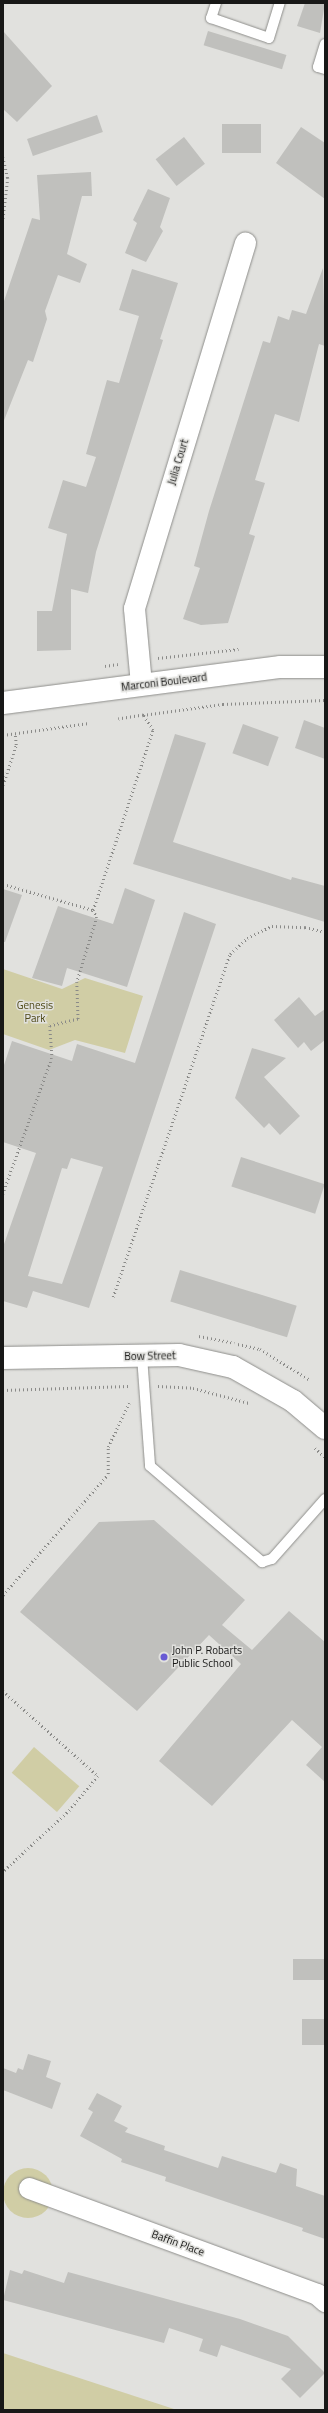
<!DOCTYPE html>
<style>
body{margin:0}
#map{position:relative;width:328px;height:2413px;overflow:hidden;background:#e1e1de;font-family:"Titillium Web",sans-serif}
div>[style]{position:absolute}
.green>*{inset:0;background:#d0cda5;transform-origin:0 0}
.round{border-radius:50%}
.building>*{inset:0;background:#c0c0bd;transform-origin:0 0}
.path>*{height:2.5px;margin-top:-1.25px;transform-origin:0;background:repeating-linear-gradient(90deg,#8a8a88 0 1px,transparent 0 4px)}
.roads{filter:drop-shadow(0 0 1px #8e8e8b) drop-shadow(0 0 1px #8e8e8b)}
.lane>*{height:10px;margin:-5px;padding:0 5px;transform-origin:5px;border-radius:5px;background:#fff}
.street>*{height:21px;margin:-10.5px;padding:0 10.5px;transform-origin:10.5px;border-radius:10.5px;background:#fff}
.secondary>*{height:22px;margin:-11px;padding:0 11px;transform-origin:11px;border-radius:11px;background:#fff}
.dots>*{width:11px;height:11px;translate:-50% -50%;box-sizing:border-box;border:2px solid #e1e1de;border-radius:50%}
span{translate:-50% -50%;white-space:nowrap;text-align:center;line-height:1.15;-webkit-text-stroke:3px #e1e1de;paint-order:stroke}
.street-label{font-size:11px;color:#181817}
.park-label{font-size:11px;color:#4d4815}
.poi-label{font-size:11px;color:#181817}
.left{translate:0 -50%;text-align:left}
.frame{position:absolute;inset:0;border:4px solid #181817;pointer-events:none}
</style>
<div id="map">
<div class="green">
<div style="clip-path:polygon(3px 969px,62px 989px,85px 978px,143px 996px,125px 1053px,75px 1040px,49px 1050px,3px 1034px)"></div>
<div style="left:34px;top:1747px;width:60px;height:34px;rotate:41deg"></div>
<div class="round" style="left:3px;top:2168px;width:50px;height:50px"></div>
<div style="clip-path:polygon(3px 2353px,177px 2410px,3px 2410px)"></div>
</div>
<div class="building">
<div style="clip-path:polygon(305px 3px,325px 3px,320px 33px,297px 26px)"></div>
<div style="clip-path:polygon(3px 31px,52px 86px,17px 122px,3px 109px)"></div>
<div style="left:208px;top:31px;width:82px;height:15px;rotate:17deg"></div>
<div style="left:97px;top:115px;width:18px;height:74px;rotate:71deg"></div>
<div style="left:261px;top:124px;width:29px;height:39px;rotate:90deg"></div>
<div style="clip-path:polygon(301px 127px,325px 143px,325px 199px,276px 163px)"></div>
<div style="left:184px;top:137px;width:34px;height:36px;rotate:52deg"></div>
<div style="clip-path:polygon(91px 172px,92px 196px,82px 196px,67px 254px,87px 264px,80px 283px,58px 275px,45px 311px,47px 319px,33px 362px,28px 360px,3px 423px,3px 304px,32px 218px,40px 220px,37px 175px)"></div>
<div style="clip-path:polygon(148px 189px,170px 198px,160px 227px,163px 231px,146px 262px,125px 253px,137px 223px,133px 220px)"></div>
<div style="clip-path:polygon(323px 268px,325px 346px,319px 344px,299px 422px,275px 414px,255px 480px,265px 483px,249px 534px,255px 536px,228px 623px,201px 625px,183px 619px,200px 568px,194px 566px,209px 511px,263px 341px,270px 343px,278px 316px,289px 320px,292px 310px,306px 314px)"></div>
<div style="clip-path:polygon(132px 269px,178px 283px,160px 339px,163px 340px,96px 552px,88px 593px,71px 589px,71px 650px,37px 651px,37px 611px,52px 611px,67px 534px,48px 528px,63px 480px,86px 487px,96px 457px,86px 454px,107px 380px,119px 383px,139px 316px,119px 310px)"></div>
<div style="clip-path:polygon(304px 720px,325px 728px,325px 759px,295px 748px)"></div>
<div style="left:243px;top:724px;width:38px;height:31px;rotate:20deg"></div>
<div style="clip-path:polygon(175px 734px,206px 743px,173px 842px,291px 880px,292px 877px,325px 886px,325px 922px,133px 864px)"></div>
<div style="clip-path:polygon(125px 888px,155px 900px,127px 987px,67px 968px,62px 986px,32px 978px,58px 906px,113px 924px)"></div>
<div style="clip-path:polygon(3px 889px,22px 895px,5px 942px,3px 942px)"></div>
<div style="clip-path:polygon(evenodd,184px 912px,216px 924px,89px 1308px,33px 1291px,27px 1308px,3px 1301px,3px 1247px,36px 1153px,3px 1142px,3px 1068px,12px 1041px,72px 1061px,77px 1044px,135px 1063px,184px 912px,71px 1158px,103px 1167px,62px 1284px,28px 1276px,62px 1168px,67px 1169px,71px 1158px)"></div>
<div style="clip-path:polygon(299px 997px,315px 1016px,325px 1009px,325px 1040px,311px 1051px,304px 1042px,298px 1048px,274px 1020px)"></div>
<div style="clip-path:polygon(252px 1048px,286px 1058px,264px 1077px,300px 1116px,280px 1135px,269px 1123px,264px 1128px,235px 1098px)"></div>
<div style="left:241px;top:1157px;width:88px;height:31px;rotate:18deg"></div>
<div style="left:180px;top:1270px;width:122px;height:33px;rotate:17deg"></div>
<div style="clip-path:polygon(154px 1520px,245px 1600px,222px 1625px,252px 1650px,289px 1611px,325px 1642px,325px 1782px,306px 1765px,322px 1747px,292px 1720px,212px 1806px,159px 1761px,241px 1664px,209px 1635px,137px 1711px,20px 1612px,99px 1522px)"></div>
<div style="left:325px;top:1959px;width:21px;height:32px;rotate:90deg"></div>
<div style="left:325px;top:2019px;width:26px;height:23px;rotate:90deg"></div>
<div style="clip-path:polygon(28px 2054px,51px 2061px,46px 2077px,61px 2083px,52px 2109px,3px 2090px,3px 2068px,16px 2073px,18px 2068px,23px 2070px)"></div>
<div style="clip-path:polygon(97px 2093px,122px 2106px,114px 2121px,128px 2128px,125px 2132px,165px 2146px,164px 2150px,218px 2168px,222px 2156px,276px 2173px,280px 2163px,297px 2169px,296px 2186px,325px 2196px,325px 2239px,302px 2231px,303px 2228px,165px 2181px,166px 2177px,121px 2162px,122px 2159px,80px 2136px,93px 2112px,88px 2109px)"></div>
<div style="clip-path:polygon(10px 2270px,22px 2274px,24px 2270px,64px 2283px,68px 2272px,240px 2319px,288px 2336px,325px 2373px,300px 2398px,281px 2379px,291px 2369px,221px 2345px,217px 2357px,199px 2351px,203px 2339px,169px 2328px,164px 2343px,3px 2300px)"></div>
</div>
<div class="path">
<div style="left:3px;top:157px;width:22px;rotate:77deg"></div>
<div style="left:8px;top:178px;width:43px;rotate:96.6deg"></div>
<div style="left:158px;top:658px;width:81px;rotate:-6.3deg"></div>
<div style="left:105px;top:666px;width:13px;rotate:-9deg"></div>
<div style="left:143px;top:715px;width:81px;rotate:-7.8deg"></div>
<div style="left:223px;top:704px;width:102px;rotate:-2.2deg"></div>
<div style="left:3px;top:735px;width:87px;rotate:-7.9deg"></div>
<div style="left:3px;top:785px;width:42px;rotate:-72deg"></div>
<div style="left:16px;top:745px;width:12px;rotate:-95deg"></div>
<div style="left:3px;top:884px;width:94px;rotate:16.1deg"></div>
<div style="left:93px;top:910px;width:8px;rotate:60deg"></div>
<div style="left:97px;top:917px;width:68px;rotate:107.1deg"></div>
<div style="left:77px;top:982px;width:37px;rotate:88deg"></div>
<div style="left:78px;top:1019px;width:29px;rotate:166deg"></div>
<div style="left:50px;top:1026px;width:32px;rotate:86deg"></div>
<div style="left:52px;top:1058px;width:145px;rotate:109.8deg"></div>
<div style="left:93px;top:910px;width:190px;rotate:-71.6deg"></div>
<div style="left:153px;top:730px;width:18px;rotate:-124deg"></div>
<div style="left:143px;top:715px;width:25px;rotate:171deg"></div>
<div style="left:113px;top:1297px;width:362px;rotate:-71.2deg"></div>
<div style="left:230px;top:954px;width:23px;rotate:-43deg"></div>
<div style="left:247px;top:938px;width:28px;rotate:-26deg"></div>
<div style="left:272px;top:926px;width:33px;rotate:2deg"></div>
<div style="left:305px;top:927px;width:21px;rotate:14deg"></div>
<div style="left:199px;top:1336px;width:36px;rotate:11deg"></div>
<div style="left:238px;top:1344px;width:23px;rotate:13deg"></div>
<div style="left:260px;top:1349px;width:59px;rotate:31.8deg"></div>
<div style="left:158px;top:1386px;width:35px;rotate:3deg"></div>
<div style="left:193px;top:1388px;width:58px;rotate:15deg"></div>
<div style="left:3px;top:1390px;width:126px;rotate:-1.8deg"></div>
<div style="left:315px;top:1448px;width:13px;rotate:42deg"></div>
<div style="left:3px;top:1595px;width:160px;rotate:-49deg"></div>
<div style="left:108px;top:1474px;width:27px;rotate:-90deg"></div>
<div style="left:108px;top:1447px;width:49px;rotate:-64.5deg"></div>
<div style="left:3px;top:1691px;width:127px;rotate:41.8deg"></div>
<div style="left:98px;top:1776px;width:44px;rotate:129.5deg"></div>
<div style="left:70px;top:1810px;width:91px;rotate:137.2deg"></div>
</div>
<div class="roads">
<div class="lane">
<div style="left:216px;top:3px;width:16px;rotate:108deg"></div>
<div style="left:211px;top:18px;width:61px;rotate:19deg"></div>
<div style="left:269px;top:38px;width:37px;rotate:-73deg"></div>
<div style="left:325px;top:44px;width:24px;rotate:107deg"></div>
<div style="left:318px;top:67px;width:7px;rotate:16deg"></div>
<div style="left:142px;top:1356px;width:110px;rotate:85.8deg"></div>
<div style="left:150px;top:1466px;width:148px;rotate:40.6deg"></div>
<div style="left:262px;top:1562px;width:10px;rotate:-17deg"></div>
<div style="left:272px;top:1559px;width:80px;rotate:-48.5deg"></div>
</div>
<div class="street">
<div style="left:141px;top:684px;width:76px;rotate:-95.3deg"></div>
<div style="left:134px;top:608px;width:382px;rotate:-73.1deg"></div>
<div style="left:29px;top:2188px;width:307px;rotate:20.2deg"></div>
<div style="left:317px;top:2294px;width:11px;rotate:41deg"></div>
</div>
<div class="secondary">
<div style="left:3px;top:703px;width:280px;rotate:-7.4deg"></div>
<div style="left:281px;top:667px;width:44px"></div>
<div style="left:3px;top:1358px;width:176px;rotate:-1deg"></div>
<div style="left:179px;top:1355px;width:55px;rotate:12.5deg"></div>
<div style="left:233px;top:1367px;width:69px;rotate:29.5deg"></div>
<div style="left:293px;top:1401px;width:42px;rotate:40.2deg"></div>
</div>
</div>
<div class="dots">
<div style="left:164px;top:1657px;background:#685ad4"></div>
</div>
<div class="street-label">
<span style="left:178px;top:462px;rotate:-73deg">Julia Court</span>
<span style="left:164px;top:682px;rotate:-7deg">Marconi Boulevard</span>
<span style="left:150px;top:1356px;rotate:-1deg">Bow Street</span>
<span style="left:178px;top:2243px;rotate:20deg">Baffin Place</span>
</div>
<div class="park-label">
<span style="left:35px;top:1012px">Genesis<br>Park</span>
</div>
<div class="poi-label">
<span class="left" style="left:172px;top:1657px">John P. Robarts<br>Public School</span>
</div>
<div class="frame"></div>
</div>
